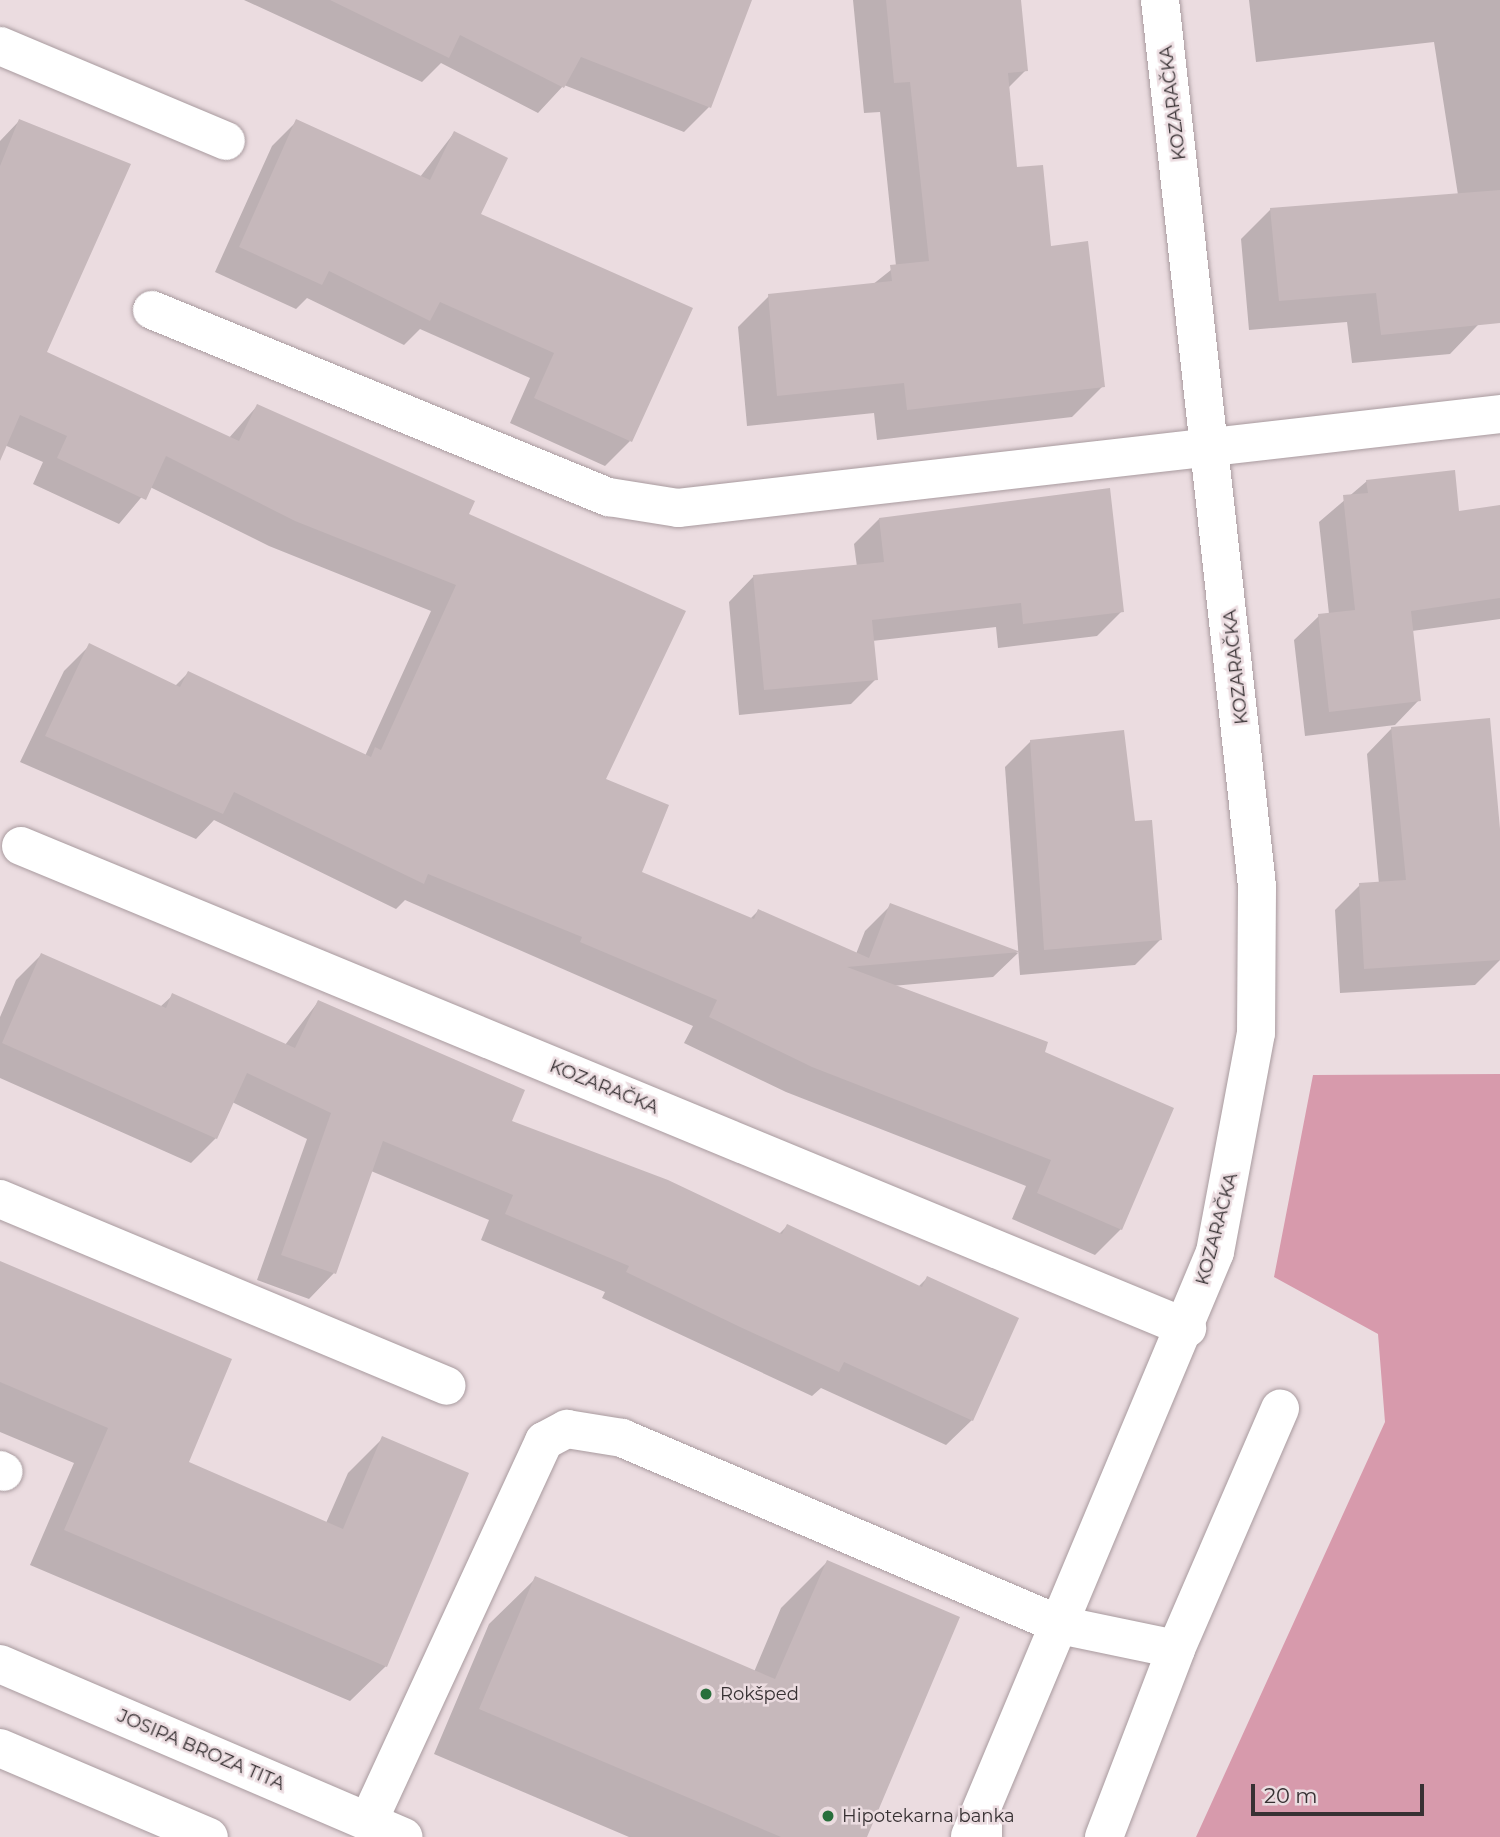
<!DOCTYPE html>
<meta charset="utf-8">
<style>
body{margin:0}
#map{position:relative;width:1500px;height:1837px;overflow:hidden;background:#ebdce0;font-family:Montserrat,sans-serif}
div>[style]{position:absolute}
.forest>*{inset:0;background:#d79aac}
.shadow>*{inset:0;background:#0003}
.building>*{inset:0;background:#c6b8bb}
.roads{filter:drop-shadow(0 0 2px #a99b9f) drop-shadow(0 0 2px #a99b9f)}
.minor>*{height:38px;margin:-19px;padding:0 19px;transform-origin:19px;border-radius:19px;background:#fff}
.major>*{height:38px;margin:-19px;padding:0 19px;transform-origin:19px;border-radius:19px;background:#fff}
.dots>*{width:19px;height:19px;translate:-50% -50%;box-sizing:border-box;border:4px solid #ebdce0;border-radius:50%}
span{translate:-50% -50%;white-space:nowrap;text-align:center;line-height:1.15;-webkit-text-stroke:5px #ebdce0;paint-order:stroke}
.street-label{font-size:18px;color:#373133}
.poi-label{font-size:18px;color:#373133}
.left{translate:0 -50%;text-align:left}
.scale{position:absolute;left:1251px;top:1784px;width:173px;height:32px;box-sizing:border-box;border:4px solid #373133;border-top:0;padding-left:9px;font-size:21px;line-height:24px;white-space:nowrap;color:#373133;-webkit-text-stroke:5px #ebdce0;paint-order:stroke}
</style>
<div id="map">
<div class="forest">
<div style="clip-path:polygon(1500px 1074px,1500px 1837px,1196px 1837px,1385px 1422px,1378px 1334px,1274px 1277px,1313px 1075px)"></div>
</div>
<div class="shadow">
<div style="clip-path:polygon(244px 0,740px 0,709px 107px,684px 132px,564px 85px,538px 113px,441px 63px,422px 82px)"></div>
<div style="clip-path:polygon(853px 0,1020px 0,1026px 70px,1008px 88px,1015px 169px,1103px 386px,1072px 417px,877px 440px,874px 413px,747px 426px,738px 327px,769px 296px,872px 285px,896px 266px,880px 112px,864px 113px)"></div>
<div style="clip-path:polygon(1249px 0,1500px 0,1500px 302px,1450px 354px,1352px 363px,1347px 322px,1249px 330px,1241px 239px,1271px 209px,1458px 195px,1434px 42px,1256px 62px)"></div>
<div style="clip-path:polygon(19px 121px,45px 353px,228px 439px,257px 406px,467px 515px,604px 780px,640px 873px,750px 919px,758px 911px,856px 954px,865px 931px,891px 905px,1018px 953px,993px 977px,892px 986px,1042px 1053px,1121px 1229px,1095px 1255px,1012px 1219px,1026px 1186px,786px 1092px,684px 1043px,693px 1026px,405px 900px,396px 909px,214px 820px,196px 839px,20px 762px,64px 671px,90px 645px,175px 686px,188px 673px,365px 756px,431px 611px,269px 546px,150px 487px,119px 524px,33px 484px,43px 462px,0 443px,0 141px)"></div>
<div style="clip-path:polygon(297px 121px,420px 177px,454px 133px,478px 214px,630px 441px,605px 466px,510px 423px,530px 378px,420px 329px,404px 345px,307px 298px,296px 309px,215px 272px,272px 146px)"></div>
<div style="clip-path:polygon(1367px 481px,1457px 513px,1500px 507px,1500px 619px,1412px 631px,1419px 700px,1395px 725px,1305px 736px,1294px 640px,1319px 616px,1329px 614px,1319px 522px)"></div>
<div style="clip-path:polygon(879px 519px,1122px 611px,1097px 636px,998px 648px,996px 627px,872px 641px,876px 679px,851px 704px,739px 715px,729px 602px,754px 576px,857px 567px,854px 544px)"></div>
<div style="clip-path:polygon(1392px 728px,1500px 960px,1475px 985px,1340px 993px,1335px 910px,1360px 885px,1379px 884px,1367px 754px)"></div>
<div style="clip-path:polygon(1031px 741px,1133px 823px,1160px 940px,1135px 965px,1020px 975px,1005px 767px)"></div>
<div style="clip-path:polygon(41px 955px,160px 1007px,173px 995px,285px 1045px,318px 1002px,509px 1122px,779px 1234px,787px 1226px,918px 1287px,927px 1278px,972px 1420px,946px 1445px,821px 1388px,812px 1396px,602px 1298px,605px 1292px,481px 1240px,489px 1220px,371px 1171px,334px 1273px,309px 1299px,257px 1280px,307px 1139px,232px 1102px,216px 1138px,191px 1163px,0 1078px,0 1017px,16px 980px)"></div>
<div style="clip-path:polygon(0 1262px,186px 1463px,326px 1523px,348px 1473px,383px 1438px,386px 1666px,350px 1701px,30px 1565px,74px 1463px,0 1432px)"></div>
<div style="clip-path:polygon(827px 1562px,865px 1837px,629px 1837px,434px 1754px,489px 1624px,535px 1579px,754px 1672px,781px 1608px)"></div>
</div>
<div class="building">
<div style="clip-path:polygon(330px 0,752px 0,711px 108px,581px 57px,564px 88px,460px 35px,449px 58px)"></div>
<div style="clip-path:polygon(886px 0,1021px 0,1028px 71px,1008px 73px,1017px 167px,1043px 165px,1051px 246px,1088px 241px,1105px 387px,907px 410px,904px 383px,777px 396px,768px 294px,892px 281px,890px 265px,929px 261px,910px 82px,894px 83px)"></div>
<div style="clip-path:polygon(19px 119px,131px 164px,47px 352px,239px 441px,257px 404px,475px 501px,469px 514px,686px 611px,606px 779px,669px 805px,642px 872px,754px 919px,758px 909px,869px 958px,890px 903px,1021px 952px,847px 967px,1048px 1042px,1045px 1052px,1174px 1108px,1122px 1230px,1037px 1193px,1051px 1160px,812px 1067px,709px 1017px,717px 1000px,580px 942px,582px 937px,428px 874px,424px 884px,234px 792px,223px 814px,45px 736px,89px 643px,180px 687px,188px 671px,371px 757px,375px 747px,381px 750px,456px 585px,295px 521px,166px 456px,146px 500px,57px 458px,67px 436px,20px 415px,0 461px,0 166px)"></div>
<div style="clip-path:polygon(296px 119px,430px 180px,454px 131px,508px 158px,481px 214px,693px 308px,632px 442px,534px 398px,554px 353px,440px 302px,430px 321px,329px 271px,322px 285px,239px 247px)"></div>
<div style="clip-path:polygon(1500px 190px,1500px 323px,1381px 335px,1376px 293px,1279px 301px,1270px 208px)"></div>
<div style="clip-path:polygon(1455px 470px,1459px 511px,1500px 505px,1500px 598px,1411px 611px,1421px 701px,1329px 712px,1318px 614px,1355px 610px,1343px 495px,1368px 493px,1366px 480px)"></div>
<div style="clip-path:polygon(1110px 488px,1124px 612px,1023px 624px,1021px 603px,872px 620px,878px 680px,764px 690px,753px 575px,884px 562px,879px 518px)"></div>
<div style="clip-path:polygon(1490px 718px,1500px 829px,1500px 960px,1364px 969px,1359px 883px,1406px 880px,1391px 727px)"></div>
<div style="clip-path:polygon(1124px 730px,1135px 821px,1152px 820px,1162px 940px,1044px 950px,1030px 740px)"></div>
<div style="clip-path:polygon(41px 953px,166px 1008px,172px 993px,295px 1048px,318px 1000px,525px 1090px,512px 1121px,668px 1180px,782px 1234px,787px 1224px,922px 1287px,927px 1276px,1019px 1318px,973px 1421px,844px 1362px,839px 1372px,740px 1327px,626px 1272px,629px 1266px,505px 1214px,513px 1195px,383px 1141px,336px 1274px,281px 1255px,331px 1113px,247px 1073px,217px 1139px,2px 1043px)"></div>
<div style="clip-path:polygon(0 1261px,232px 1359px,189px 1462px,343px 1529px,382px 1436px,469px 1473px,387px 1667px,64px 1530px,108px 1428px,0 1382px)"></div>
<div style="clip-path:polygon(827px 1560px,960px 1617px,867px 1837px,781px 1837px,479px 1709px,535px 1576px,775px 1679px)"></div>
</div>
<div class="roads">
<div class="minor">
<div style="left:0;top:46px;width:245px;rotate:22.8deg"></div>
<div style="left:152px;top:310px;width:494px;rotate:22.3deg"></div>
<div style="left:609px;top:497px;width:70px;rotate:9.1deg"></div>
<div style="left:678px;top:508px;width:827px;rotate:-6.52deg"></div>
<div style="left:21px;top:846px;width:1262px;rotate:22.46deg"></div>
<div style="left:0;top:1199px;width:484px;rotate:22.7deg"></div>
<div style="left:0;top:1470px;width:4px;rotate:27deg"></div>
<div style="left:368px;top:1822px;width:420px;rotate:-65.2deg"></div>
<div style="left:544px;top:1441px;width:26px;rotate:-28deg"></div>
<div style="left:567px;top:1429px;width:56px;rotate:9.3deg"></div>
<div style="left:622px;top:1438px;width:476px;rotate:23.1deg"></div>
<div style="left:1060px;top:1625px;width:118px;rotate:11.7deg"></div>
<div style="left:1176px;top:1649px;width:262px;rotate:-66.6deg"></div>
<div style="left:970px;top:1836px;width:633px;rotate:-67.24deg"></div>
<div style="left:1215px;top:1252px;width:223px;rotate:-79.4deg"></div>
<div style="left:1256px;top:1033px;width:147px;rotate:-89.6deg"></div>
<div style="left:1257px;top:886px;width:891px;rotate:-96.25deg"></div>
<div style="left:1104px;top:1837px;width:201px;rotate:-69deg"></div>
</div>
<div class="major">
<div style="left:0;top:1664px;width:439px;rotate:23.2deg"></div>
<div style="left:0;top:1748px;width:227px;rotate:23.1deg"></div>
<div style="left:983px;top:1807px;width:30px;rotate:90deg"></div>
</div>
</div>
<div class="dots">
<div style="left:706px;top:1694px;background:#286f3c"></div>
<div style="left:828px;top:1816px;background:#286f3c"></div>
</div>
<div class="street-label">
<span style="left:1173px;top:103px;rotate:-97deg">KOZARAČKA</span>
<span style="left:1236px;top:667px;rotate:-96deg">KOZARAČKA</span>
<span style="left:604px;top:1087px;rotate:22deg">KOZARAČKA</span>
<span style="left:1217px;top:1229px;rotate:-75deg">KOZARAČKA</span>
<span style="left:201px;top:1750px;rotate:23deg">JOSIPA BROZA TITA</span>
</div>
<div class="poi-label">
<span class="left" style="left:720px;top:1694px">Rokšped</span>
<span class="left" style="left:842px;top:1816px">Hipotekarna banka</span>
</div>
<div class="scale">20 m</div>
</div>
